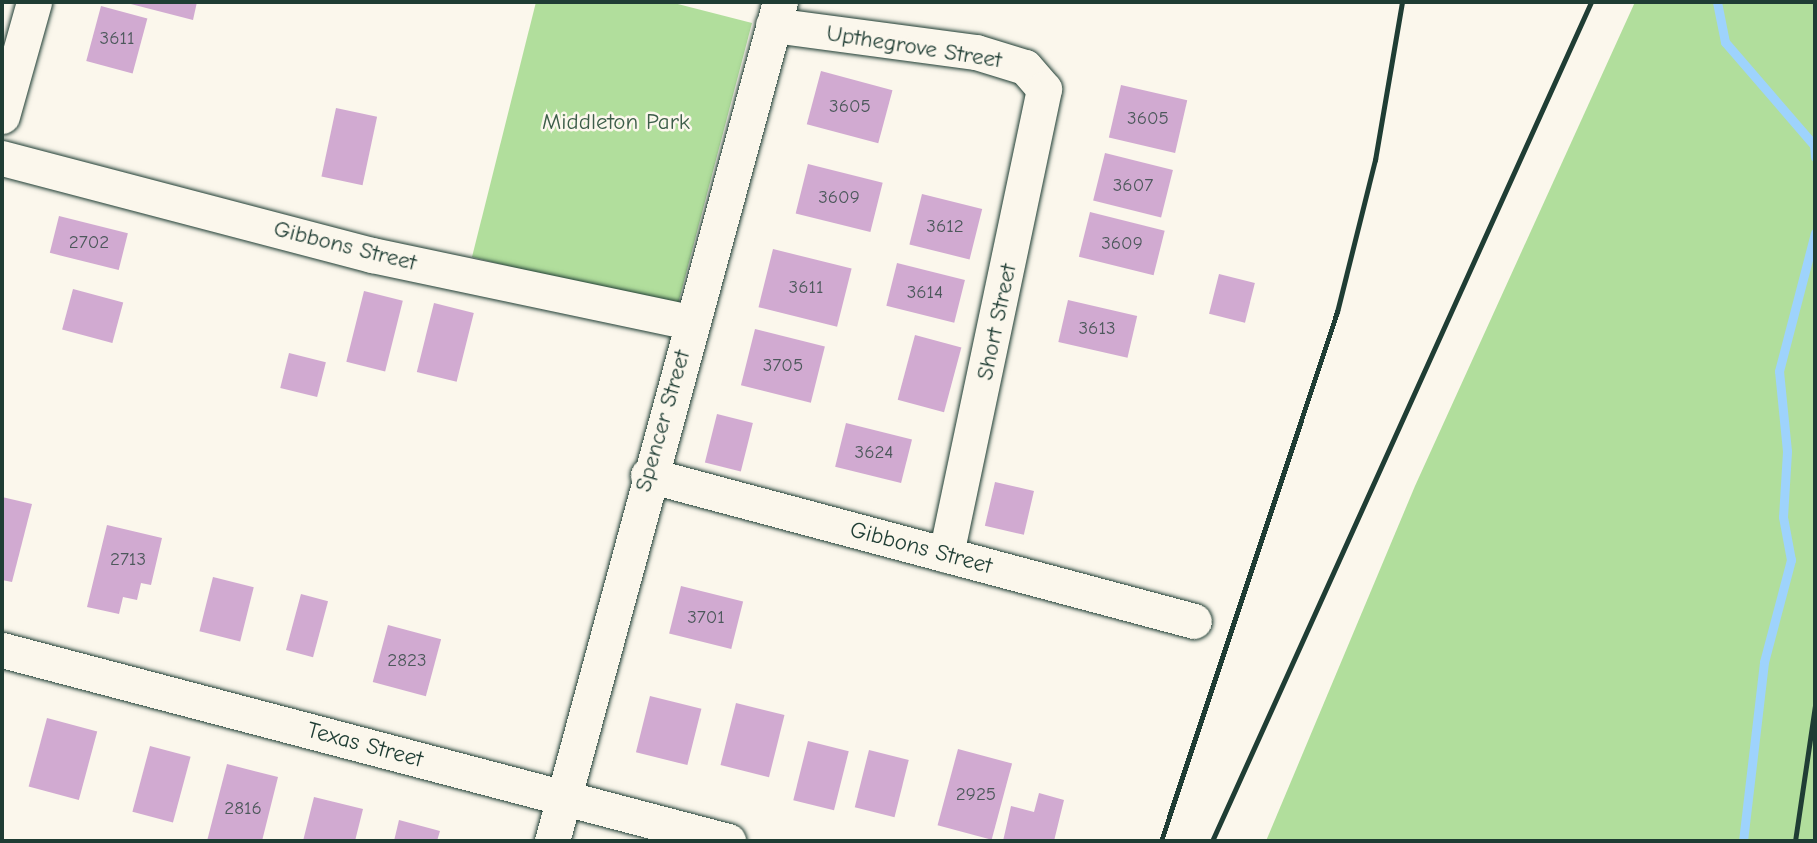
<!DOCTYPE html>
<style>
body{margin:0}
#map{position:relative;width:1817px;height:843px;overflow:hidden;background:#fbf7ec;font-family:"Comic Neue",sans-serif}
div>[style]{position:absolute}
.green>*{inset:0;background:#b1de9c}
.stream>*{height:9px;margin:-4.5px;padding:0 4.5px;transform-origin:4.5px;border-radius:4.5px;background:#9ed3fc}
.building>*{inset:0;background:#d1aad1;transform-origin:0 0}
.roads{filter:drop-shadow(0 0 2px #1f3d34) drop-shadow(0 0 2px #1f3d34)}
.minor>*{height:35px;margin:-17.5px;padding:0 17.5px;transform-origin:17.5px;border-radius:17.5px;background:#fbf7ec}
.rail>*{height:5px;margin:-2.5px;padding:0 2.5px;transform-origin:2.5px;border-radius:2.5px;background:#1f3d34}
span{translate:-50% -50%;white-space:nowrap;text-align:center;line-height:1.15;-webkit-text-stroke:5px #fbf7ec;paint-order:stroke}
.number-label{font-size:19px;color:#4c585b}
.number-label span{-webkit-text-stroke-width:0}
.street-label{font-size:23px;color:#1f3d34}
.park-label{font-size:23px;color:#3c5d49}
.frame{position:absolute;inset:0;border:4px solid #1f3d34;pointer-events:none}
</style>
<div id="map">
<div class="green">
<div style="clip-path:polygon(536px 2px,670px 2px,752px 23px,677px 308px,472px 257px)"></div>
<div style="clip-path:polygon(1635px 2px,1815px 2px,1815px 841px,1266px 841px,1415px 486px)"></div>
</div>
<div class="stream">
<div style="left:1717px;top:2px;width:41px;rotate:78.7deg"></div>
<div style="left:1725px;top:42px;width:136px;rotate:49.2deg"></div>
<div style="left:1814px;top:145px;width:12px;rotate:85deg"></div>
<div style="left:1743px;top:841px;width:180px;rotate:-83.3deg"></div>
<div style="left:1764px;top:662px;width:106px;rotate:-75.2deg"></div>
<div style="left:1791px;top:560px;width:44px;rotate:-100.5deg"></div>
<div style="left:1783px;top:517px;width:66px;rotate:-86.5deg"></div>
<div style="left:1787px;top:451px;width:80px;rotate:-95.7deg"></div>
<div style="left:1779px;top:371px;width:143px;rotate:-75.4deg"></div>
</div>
<div class="building">
<div style="clip-path:polygon(123px 2px,197px 2px,193px 20px)"></div>
<div style="left:101px;top:6px;width:48px;height:57px;rotate:15deg"></div>
<div style="left:821px;top:71px;width:74px;height:55px;rotate:15deg"></div>
<div style="left:1121px;top:85px;width:68px;height:54px;rotate:13deg"></div>
<div style="left:336px;top:108px;width:42px;height:70px;rotate:12deg"></div>
<div style="left:1105px;top:153px;width:70px;height:49px;rotate:14deg"></div>
<div style="left:808px;top:164px;width:77px;height:51px;rotate:14deg"></div>
<div style="left:922px;top:194px;width:62px;height:52px;rotate:14deg"></div>
<div style="left:1090px;top:212px;width:77px;height:46px;rotate:14deg"></div>
<div style="left:59px;top:216px;width:71px;height:38px;rotate:14deg"></div>
<div style="left:773px;top:249px;width:81px;height:60px;rotate:14deg"></div>
<div style="left:897px;top:263px;width:70px;height:44px;rotate:14deg"></div>
<div style="left:1219px;top:274px;width:37px;height:41px;rotate:14deg"></div>
<div style="left:73px;top:289px;width:52px;height:42px;rotate:15deg"></div>
<div style="left:364px;top:291px;width:40px;height:73px;rotate:14deg"></div>
<div style="left:1068px;top:300px;width:71px;height:43px;rotate:13deg"></div>
<div style="left:434px;top:303px;width:41px;height:71px;rotate:14deg"></div>
<div style="left:755px;top:329px;width:72px;height:58px;rotate:14deg"></div>
<div style="left:915px;top:335px;width:48px;height:67px;rotate:15deg"></div>
<div style="left:289px;top:353px;width:38px;height:36px;rotate:14deg"></div>
<div style="left:717px;top:414px;width:37px;height:50px;rotate:14deg"></div>
<div style="left:846px;top:423px;width:68px;height:45px;rotate:14deg"></div>
<div style="left:995px;top:482px;width:40px;height:45px;rotate:13deg"></div>
<div style="clip-path:polygon(2px 497px,32px 504px,12px 582px,2px 580px)"></div>
<div style="clip-path:polygon(107px 525px,162px 538px,151px 585px,141px 583px,137px 600px,123px 597px,119px 614px,87px 607px)"></div>
<div style="left:213px;top:577px;width:42px;height:56px;rotate:14deg"></div>
<div style="left:681px;top:586px;width:64px;height:49px;rotate:14deg"></div>
<div style="left:301px;top:594px;width:28px;height:58px;rotate:15deg"></div>
<div style="left:388px;top:625px;width:55px;height:59px;rotate:15deg"></div>
<div style="left:650px;top:696px;width:53px;height:58px;rotate:14deg"></div>
<div style="left:736px;top:703px;width:50px;height:64px;rotate:14deg"></div>
<div style="left:47px;top:718px;width:52px;height:71px;rotate:15deg"></div>
<div style="left:808px;top:741px;width:42px;height:61px;rotate:14deg"></div>
<div style="left:150px;top:746px;width:42px;height:68px;rotate:15deg"></div>
<div style="left:958px;top:749px;width:56px;height:79px;rotate:15deg"></div>
<div style="left:869px;top:750px;width:41px;height:59px;rotate:14deg"></div>
<div style="clip-path:polygon(227px 764px,278px 777px,262px 841px,207px 841px)"></div>
<div style="clip-path:polygon(1039px 793px,1064px 800px,1054px 841px,1003px 841px,1011px 806px,1034px 812px)"></div>
<div style="clip-path:polygon(314px 797px,363px 809px,355px 841px,303px 841px)"></div>
<div style="clip-path:polygon(399px 820px,440px 831px,437px 841px,394px 841px)"></div>
</div>
<div class="roads">
<div class="minor">
<div style="left:773px;top:25px;width:205px;rotate:7.6deg"></div>
<div style="left:976px;top:52px;width:51px;rotate:17deg"></div>
<div style="left:1025px;top:67px;width:29px;rotate:49deg"></div>
<div style="left:1044px;top:89px;width:476px;rotate:101.9deg"></div>
<div style="left:2px;top:116px;width:118px;rotate:-74.3deg"></div>
<div style="left:2px;top:158px;width:383px;rotate:14.7deg"></div>
<div style="left:372px;top:255px;width:326px;rotate:11.9deg"></div>
<div style="left:648px;top:475px;width:565px;rotate:14.97deg"></div>
<div style="left:2px;top:650px;width:751px;rotate:14.74deg"></div>
<div style="left:552px;top:841px;width:869px;rotate:-74.8deg"></div>
</div>
</div>
<div class="rail">
<div style="left:1161px;top:841px;width:558px;rotate:-71.6deg"></div>
<div style="left:1337px;top:312px;width:157px;rotate:-76deg"></div>
<div style="left:1375px;top:160px;width:160px;rotate:-80.3deg"></div>
<div style="left:1212px;top:841px;width:921px;rotate:-65.69deg"></div>
<div style="left:1795px;top:841px;width:137px;rotate:-81.6deg"></div>
</div>
<div class="number-label">
<span style="left:117px;top:39px">3611</span>
<span style="left:850px;top:107px">3605</span>
<span style="left:1148px;top:119px">3605</span>
<span style="left:1133px;top:186px">3607</span>
<span style="left:839px;top:198px">3609</span>
<span style="left:945px;top:227px">3612</span>
<span style="left:89px;top:243px">2702</span>
<span style="left:1122px;top:244px">3609</span>
<span style="left:806px;top:288px">3611</span>
<span style="left:925px;top:293px">3614</span>
<span style="left:1097px;top:329px">3613</span>
<span style="left:783px;top:366px">3705</span>
<span style="left:874px;top:453px">3624</span>
<span style="left:128px;top:560px">2713</span>
<span style="left:706px;top:618px">3701</span>
<span style="left:407px;top:661px">2823</span>
<span style="left:976px;top:795px">2925</span>
<span style="left:243px;top:809px">2816</span>
</div>
<div class="street-label">
<span style="left:914px;top:47px;rotate:9deg">Upthegrove Street</span>
<span style="left:345px;top:246px;rotate:14deg">Gibbons Street</span>
<span style="left:997px;top:322px;rotate:-78deg">Short Street</span>
<span style="left:663px;top:421px;rotate:-74deg">Spencer Street</span>
<span style="left:921px;top:548px;rotate:15deg">Gibbons Street</span>
<span style="left:365px;top:745px;rotate:15deg">Texas Street</span>
</div>
<div class="park-label">
<span style="left:616px;top:122px">Middleton Park</span>
</div>
<div class="frame"></div>
</div>
